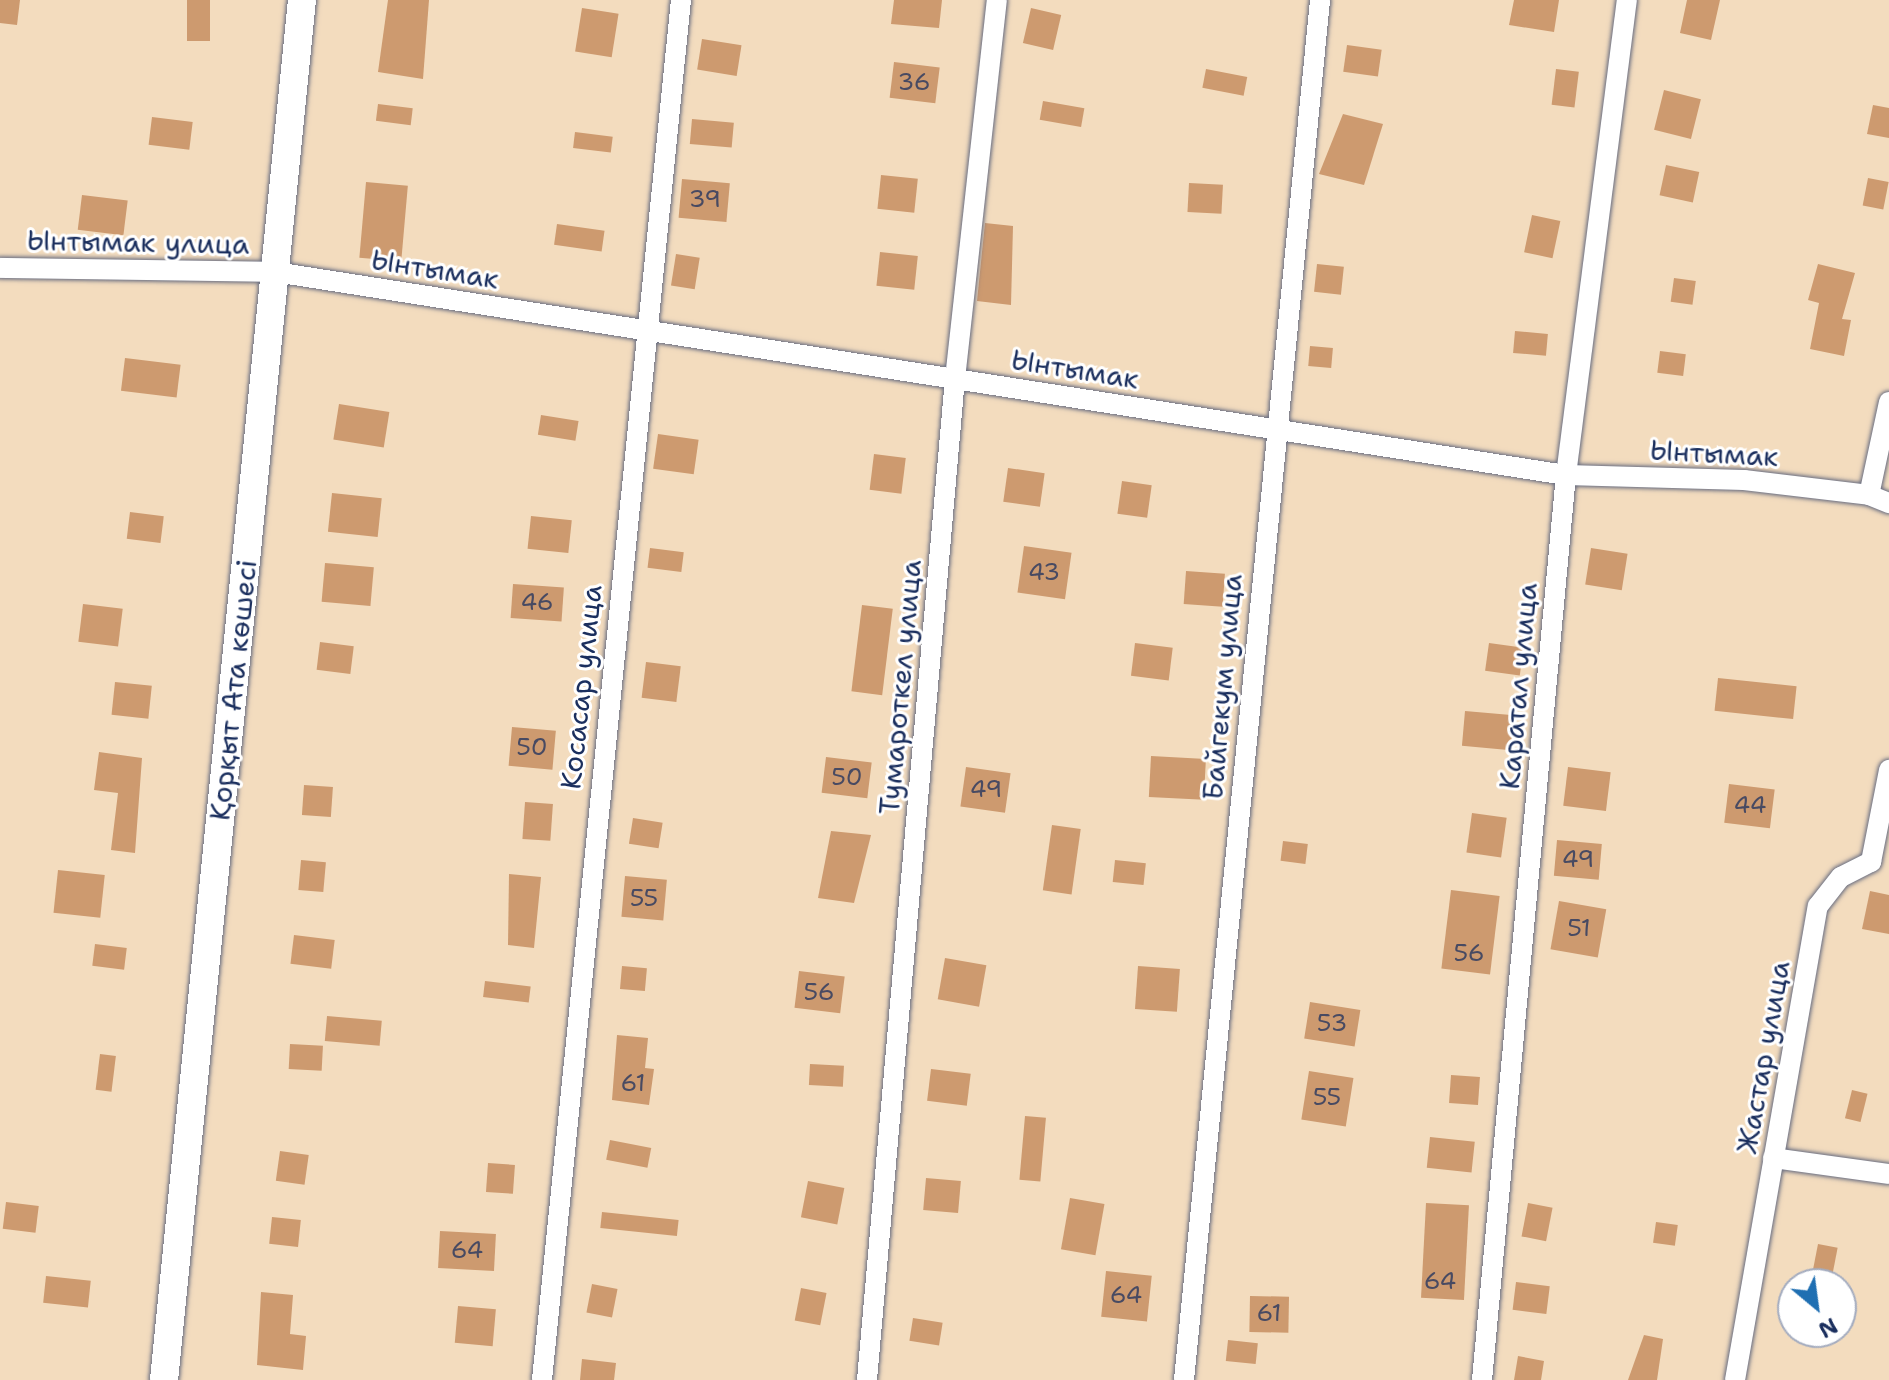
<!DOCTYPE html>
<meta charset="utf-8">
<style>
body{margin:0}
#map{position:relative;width:1889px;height:1380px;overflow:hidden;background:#f3dcbe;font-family:"Shantell Sans",sans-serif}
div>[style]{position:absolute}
.building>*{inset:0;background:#cd9a6f;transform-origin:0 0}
.roads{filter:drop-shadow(0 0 2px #676c80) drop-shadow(0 0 2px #676c80)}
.minor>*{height:20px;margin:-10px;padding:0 10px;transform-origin:10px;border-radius:10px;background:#fff}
.secondary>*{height:28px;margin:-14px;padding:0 14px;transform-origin:14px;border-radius:14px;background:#fff}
span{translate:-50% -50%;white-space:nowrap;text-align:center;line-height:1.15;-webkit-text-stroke:6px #fff;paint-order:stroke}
.number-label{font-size:24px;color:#484a62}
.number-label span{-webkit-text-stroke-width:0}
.street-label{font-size:28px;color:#1b2f5e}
.north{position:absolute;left:1777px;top:1268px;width:80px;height:80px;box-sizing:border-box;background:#fff;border:2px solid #a4acbf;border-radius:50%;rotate:151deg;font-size:22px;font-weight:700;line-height:32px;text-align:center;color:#1b2f5e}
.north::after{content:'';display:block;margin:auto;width:28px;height:36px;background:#1f6fb2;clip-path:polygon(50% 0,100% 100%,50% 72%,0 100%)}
</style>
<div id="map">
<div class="building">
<div style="clip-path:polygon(0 0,20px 0,17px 25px,0 23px)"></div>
<div style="left:187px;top:0;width:23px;height:41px"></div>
<div style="clip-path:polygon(388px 0,429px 0,423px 79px,378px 72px)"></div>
<div style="clip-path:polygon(894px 0,942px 0,939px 28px,891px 24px)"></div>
<div style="clip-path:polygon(1514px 0,1559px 0,1554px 32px,1509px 25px)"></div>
<div style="clip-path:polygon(1687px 0,1720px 0,1711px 40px,1680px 33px)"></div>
<div style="left:582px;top:8px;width:37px;height:44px;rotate:9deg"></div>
<div style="left:1031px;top:8px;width:31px;height:36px;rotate:13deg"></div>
<div style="left:702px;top:39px;width:40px;height:31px;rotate:9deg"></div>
<div style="left:1347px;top:45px;width:35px;height:27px;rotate:8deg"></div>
<div style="left:894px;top:62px;width:46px;height:36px;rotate:7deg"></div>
<div style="left:1206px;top:69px;width:42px;height:19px;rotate:11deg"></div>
<div style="left:1556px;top:69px;width:23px;height:36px;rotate:7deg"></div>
<div style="left:1664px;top:90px;width:38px;height:41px;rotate:14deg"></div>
<div style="left:1043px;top:101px;width:42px;height:19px;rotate:10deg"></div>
<div style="left:378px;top:104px;width:35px;height:17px;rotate:7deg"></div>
<div style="clip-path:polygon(1873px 105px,1889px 108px,1889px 138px,1867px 134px)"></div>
<div style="clip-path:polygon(1343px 114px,1383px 124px,1364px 185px,1319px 174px)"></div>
<div style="left:152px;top:117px;width:41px;height:28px;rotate:7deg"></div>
<div style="left:692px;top:119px;width:42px;height:25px;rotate:5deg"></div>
<div style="left:575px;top:132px;width:38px;height:16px;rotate:7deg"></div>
<div style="left:1666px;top:165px;width:34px;height:31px;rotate:12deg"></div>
<div style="left:881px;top:175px;width:37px;height:34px;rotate:6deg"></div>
<div style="left:1868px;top:178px;width:21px;height:28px;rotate:11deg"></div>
<div style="left:682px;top:179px;width:48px;height:39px;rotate:5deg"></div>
<div style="left:366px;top:182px;width:42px;height:76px;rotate:5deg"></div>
<div style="left:1189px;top:183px;width:34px;height:29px;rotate:3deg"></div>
<div style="left:82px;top:195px;width:46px;height:35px;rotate:7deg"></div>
<div style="left:1532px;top:215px;width:29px;height:38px;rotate:12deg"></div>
<div style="clip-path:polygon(985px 223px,1013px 226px,1011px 305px,977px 301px)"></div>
<div style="left:557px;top:224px;width:48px;height:21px;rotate:8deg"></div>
<div style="left:880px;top:252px;width:38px;height:34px;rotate:6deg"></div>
<div style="left:676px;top:254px;width:24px;height:32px;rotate:9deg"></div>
<div style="left:1317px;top:264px;width:27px;height:28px;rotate:6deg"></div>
<div style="clip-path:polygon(1818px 264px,1855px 273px,1842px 319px,1851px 320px,1844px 356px,1810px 349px,1819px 303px,1808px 300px)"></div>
<div style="left:1674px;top:278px;width:22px;height:24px;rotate:8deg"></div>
<div style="left:1515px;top:331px;width:33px;height:22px;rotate:5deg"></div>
<div style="left:1310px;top:346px;width:23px;height:20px;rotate:5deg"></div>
<div style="left:1660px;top:351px;width:26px;height:22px;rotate:7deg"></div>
<div style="left:125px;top:358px;width:56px;height:33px;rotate:7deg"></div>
<div style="left:339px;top:404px;width:51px;height:36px;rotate:9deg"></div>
<div style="left:541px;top:415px;width:38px;height:20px;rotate:9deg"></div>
<div style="left:658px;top:434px;width:41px;height:35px;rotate:8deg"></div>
<div style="left:874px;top:454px;width:32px;height:36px;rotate:7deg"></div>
<div style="left:1008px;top:468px;width:37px;height:34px;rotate:8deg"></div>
<div style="left:1122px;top:481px;width:30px;height:33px;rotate:8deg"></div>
<div style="left:332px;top:493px;width:50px;height:39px;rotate:6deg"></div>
<div style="left:130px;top:512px;width:34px;height:27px;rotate:7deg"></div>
<div style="left:531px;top:516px;width:41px;height:33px;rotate:6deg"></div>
<div style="left:1024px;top:546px;width:48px;height:47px;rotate:8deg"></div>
<div style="left:650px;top:548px;width:34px;height:20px;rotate:7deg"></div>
<div style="left:1591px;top:548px;width:37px;height:37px;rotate:9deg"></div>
<div style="left:325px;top:563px;width:49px;height:39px;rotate:5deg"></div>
<div style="left:1186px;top:571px;width:39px;height:33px;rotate:4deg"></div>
<div style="left:513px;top:584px;width:51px;height:34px;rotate:4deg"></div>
<div style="left:83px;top:604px;width:40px;height:38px;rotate:7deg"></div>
<div style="left:862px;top:605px;width:31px;height:87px;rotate:7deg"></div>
<div style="left:320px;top:642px;width:34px;height:28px;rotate:7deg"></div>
<div style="left:1135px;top:643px;width:38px;height:33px;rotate:7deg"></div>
<div style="left:1489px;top:643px;width:35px;height:28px;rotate:8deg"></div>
<div style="left:646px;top:662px;width:35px;height:36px;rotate:7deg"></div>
<div style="left:1718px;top:678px;width:79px;height:33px;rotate:6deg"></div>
<div style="left:115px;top:682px;width:37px;height:33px;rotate:6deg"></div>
<div style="left:1465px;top:711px;width:49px;height:35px;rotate:5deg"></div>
<div style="left:512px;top:727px;width:44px;height:39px;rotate:5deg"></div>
<div style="clip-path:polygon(99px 752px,142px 758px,135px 853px,111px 850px,118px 793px,94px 790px)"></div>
<div style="left:1151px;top:756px;width:55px;height:41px;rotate:3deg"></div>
<div style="left:826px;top:757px;width:46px;height:36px;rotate:7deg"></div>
<div style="left:966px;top:767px;width:45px;height:40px;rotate:8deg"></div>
<div style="left:1568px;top:767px;width:43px;height:39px;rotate:7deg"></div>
<div style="left:1729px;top:784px;width:46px;height:39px;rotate:7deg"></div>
<div style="left:304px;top:785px;width:29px;height:30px;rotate:4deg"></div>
<div style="left:525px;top:802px;width:28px;height:37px;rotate:4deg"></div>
<div style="left:1472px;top:813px;width:35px;height:40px;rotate:8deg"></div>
<div style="left:633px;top:818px;width:30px;height:26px;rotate:9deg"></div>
<div style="left:1052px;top:825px;width:29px;height:66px;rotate:8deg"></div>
<div style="clip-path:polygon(831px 831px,871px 835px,854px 903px,818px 898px)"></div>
<div style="left:1557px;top:840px;width:45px;height:36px;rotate:5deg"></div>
<div style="left:1283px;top:841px;width:25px;height:20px;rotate:7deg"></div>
<div style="left:301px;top:860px;width:25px;height:30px;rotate:5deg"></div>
<div style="left:1115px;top:860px;width:31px;height:22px;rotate:6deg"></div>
<div style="left:58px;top:870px;width:47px;height:43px;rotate:6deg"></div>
<div style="clip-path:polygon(509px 874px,541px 877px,534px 948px,508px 945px)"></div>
<div style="left:625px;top:876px;width:42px;height:41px;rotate:5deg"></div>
<div style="left:1451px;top:890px;width:49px;height:79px;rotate:7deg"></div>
<div style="clip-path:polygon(1870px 891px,1889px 895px,1889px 934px,1862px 929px)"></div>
<div style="left:1559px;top:901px;width:48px;height:49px;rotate:10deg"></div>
<div style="left:294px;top:935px;width:41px;height:29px;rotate:7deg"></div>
<div style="left:95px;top:944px;width:32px;height:22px;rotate:7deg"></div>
<div style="left:945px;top:958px;width:42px;height:42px;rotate:10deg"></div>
<div style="left:622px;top:966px;width:25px;height:23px;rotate:5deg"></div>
<div style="left:1138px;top:966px;width:42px;height:43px;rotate:4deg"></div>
<div style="left:799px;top:971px;width:46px;height:37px;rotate:7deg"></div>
<div style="left:485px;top:981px;width:46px;height:16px;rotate:7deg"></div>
<div style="left:1310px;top:1002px;width:51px;height:37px;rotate:9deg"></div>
<div style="left:327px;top:1016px;width:55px;height:25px;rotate:5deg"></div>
<div style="clip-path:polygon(617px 1035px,648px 1038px,645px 1068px,654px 1069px,649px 1105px,612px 1100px)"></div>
<div style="left:290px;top:1044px;width:33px;height:25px;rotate:3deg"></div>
<div style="left:100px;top:1054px;width:16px;height:36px;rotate:7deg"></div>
<div style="left:810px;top:1064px;width:34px;height:21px;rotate:3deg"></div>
<div style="left:931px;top:1069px;width:40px;height:32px;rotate:7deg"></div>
<div style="left:1309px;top:1071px;width:45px;height:49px;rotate:9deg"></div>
<div style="left:1451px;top:1075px;width:29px;height:28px;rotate:4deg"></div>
<div style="left:1852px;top:1090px;width:16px;height:29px;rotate:14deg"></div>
<div style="left:1025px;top:1116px;width:21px;height:64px;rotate:5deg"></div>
<div style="left:1430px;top:1137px;width:45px;height:31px;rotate:6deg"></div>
<div style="left:610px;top:1140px;width:42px;height:20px;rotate:11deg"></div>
<div style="left:280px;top:1151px;width:29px;height:30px;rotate:8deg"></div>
<div style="left:488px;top:1163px;width:27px;height:29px;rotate:4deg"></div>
<div style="left:926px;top:1178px;width:35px;height:32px;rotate:5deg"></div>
<div style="left:808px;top:1181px;width:37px;height:37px;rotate:11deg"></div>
<div style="left:1070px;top:1198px;width:35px;height:52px;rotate:10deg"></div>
<div style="left:6px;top:1202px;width:33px;height:27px;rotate:7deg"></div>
<div style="left:1426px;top:1203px;width:43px;height:95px;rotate:3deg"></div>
<div style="left:1528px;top:1203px;width:25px;height:34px;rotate:11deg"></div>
<div style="left:602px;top:1212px;width:77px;height:16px;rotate:6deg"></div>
<div style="left:272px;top:1217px;width:29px;height:27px;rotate:6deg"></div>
<div style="left:1656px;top:1222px;width:22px;height:21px;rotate:8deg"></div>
<div style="left:440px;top:1231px;width:56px;height:37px;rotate:3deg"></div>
<div style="left:1818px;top:1244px;width:20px;height:41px;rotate:11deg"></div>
<div style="left:1106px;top:1271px;width:46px;height:46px;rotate:6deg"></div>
<div style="left:46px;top:1276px;width:45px;height:27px;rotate:6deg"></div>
<div style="left:1516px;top:1282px;width:34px;height:28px;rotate:7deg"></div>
<div style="left:592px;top:1284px;width:26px;height:29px;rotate:11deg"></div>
<div style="left:801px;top:1288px;width:26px;height:33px;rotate:11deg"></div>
<div style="clip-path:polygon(261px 1292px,293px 1295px,290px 1334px,306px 1336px,303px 1370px,257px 1365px)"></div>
<div style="left:1250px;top:1296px;width:39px;height:36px;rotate:1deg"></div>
<div style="left:458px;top:1306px;width:38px;height:37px;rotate:5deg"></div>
<div style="left:913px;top:1318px;width:30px;height:23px;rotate:9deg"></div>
<div style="clip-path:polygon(1644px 1335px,1663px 1339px,1657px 1380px,1628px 1380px)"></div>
<div style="left:1228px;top:1340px;width:30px;height:21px;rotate:6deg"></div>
<div style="clip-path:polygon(1518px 1356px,1544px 1361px,1541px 1380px,1514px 1380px)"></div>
<div style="clip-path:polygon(582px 1359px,616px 1363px,614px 1380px,580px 1380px)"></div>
</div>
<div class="roads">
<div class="minor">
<div style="left:0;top:268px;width:275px;rotate:0.8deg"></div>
<div style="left:275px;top:272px;width:1307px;rotate:8.94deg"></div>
<div style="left:1566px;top:475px;width:178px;rotate:1.6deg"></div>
<div style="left:1744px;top:480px;width:126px;rotate:6.8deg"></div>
<div style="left:1889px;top:402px;width:95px;rotate:102.1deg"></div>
<div style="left:1869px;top:495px;width:22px;rotate:22deg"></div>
<div style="left:1773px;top:1158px;width:117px;rotate:7.9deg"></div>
<div style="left:542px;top:1380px;width:1387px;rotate:-84.25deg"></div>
<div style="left:867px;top:1380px;width:1005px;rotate:-84.98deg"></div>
<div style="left:955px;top:379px;width:381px;rotate:-83.7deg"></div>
<div style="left:1184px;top:1380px;width:1387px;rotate:-84.37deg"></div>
<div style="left:1482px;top:1380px;width:909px;rotate:-84.7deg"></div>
<div style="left:1566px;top:475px;width:479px;rotate:-82.7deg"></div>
<div style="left:1735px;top:1380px;width:481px;rotate:-80.1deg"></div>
<div style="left:1818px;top:906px;width:37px;rotate:-52deg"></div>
<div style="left:1841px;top:877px;width:34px;rotate:-27deg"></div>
<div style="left:1871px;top:862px;width:94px;rotate:-78.9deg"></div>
</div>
<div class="secondary">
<div style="left:164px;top:1380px;width:1387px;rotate:-84.29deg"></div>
</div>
</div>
<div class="number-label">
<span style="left:914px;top:83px">36</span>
<span style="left:705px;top:200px">39</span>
<span style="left:1044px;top:573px">43</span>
<span style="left:537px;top:603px">46</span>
<span style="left:532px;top:748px">50</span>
<span style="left:847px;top:778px">50</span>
<span style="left:986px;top:790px">49</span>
<span style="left:1750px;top:806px">44</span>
<span style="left:1578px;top:860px">49</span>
<span style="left:644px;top:899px">55</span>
<span style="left:1579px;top:929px">51</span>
<span style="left:1469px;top:954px">56</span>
<span style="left:819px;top:993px">56</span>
<span style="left:1332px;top:1024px">53</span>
<span style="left:633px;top:1084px">61</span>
<span style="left:1327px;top:1098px">55</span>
<span style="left:467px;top:1251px">64</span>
<span style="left:1440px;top:1282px">64</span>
<span style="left:1126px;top:1296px">64</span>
<span style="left:1269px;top:1314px">61</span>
</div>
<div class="street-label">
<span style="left:138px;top:242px;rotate:1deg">Ынтымак улица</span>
<span style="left:435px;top:269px;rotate:9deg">Ынтымак</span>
<span style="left:1075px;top:369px;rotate:9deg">Ынтымак</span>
<span style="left:1714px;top:453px;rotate:3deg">Ынтымак</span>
<span style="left:1518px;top:686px;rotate:-85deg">Каратал улица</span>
<span style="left:581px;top:687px;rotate:-84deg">Косасар улица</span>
<span style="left:900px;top:687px;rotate:-85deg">Тумароткел улица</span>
<span style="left:1222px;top:687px;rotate:-85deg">Байгекум улица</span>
<span style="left:233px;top:690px;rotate:-84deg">Қорқыт Ата көшесі</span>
<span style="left:1763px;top:1057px;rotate:-80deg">Жастар улица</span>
</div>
<div class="north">N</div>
</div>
